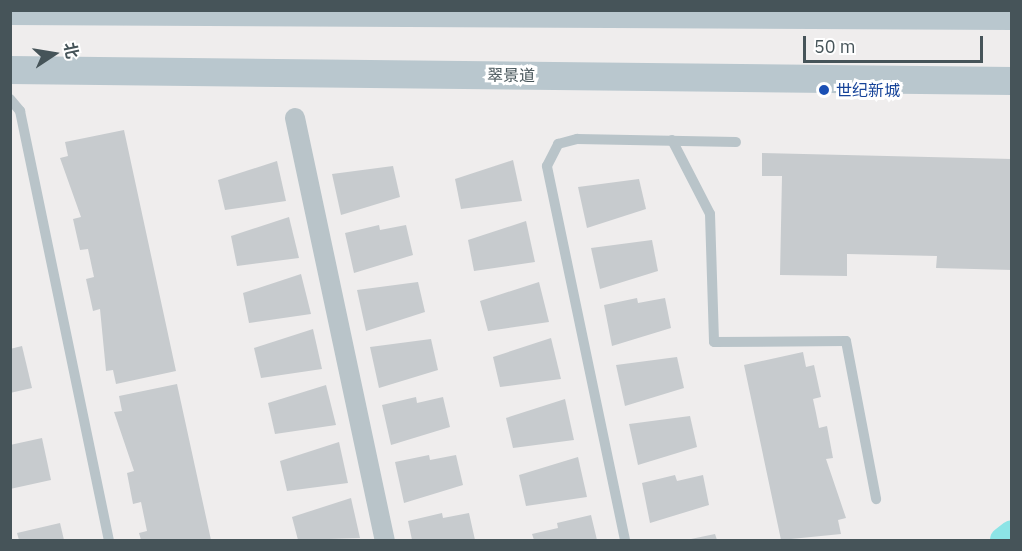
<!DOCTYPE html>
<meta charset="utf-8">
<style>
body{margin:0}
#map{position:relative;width:1022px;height:551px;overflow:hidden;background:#efeded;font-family:"IBM Plex Sans","Noto Sans SC",sans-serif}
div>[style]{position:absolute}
.canal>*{height:26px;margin:-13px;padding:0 13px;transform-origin:13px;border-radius:13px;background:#8ce4e6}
.building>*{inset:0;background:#c7cbce}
.service>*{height:10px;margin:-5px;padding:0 5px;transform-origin:5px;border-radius:5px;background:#b9c4c9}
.minor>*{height:20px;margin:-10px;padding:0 10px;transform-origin:10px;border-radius:10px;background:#b9c4c9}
.secondary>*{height:28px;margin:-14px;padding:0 14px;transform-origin:14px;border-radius:14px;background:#b9c7ce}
.dots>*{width:16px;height:16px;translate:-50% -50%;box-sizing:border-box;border:3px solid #fff;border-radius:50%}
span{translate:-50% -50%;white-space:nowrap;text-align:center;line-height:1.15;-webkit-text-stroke:6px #fff;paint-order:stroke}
.street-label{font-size:16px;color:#465459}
.transit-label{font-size:16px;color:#164399}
.left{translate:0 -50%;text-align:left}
.frame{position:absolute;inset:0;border:12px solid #465459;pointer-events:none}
.north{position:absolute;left:24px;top:24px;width:60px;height:60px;-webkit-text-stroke:4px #fff;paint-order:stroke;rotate:78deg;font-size:16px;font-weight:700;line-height:24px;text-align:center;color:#465459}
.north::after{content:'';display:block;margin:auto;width:21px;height:27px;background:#465459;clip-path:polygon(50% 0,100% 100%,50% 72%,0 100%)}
.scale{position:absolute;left:803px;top:36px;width:180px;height:27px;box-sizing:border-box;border:3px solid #465459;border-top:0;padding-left:8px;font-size:18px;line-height:21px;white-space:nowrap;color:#465459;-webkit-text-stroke:4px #fff;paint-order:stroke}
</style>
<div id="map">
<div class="canal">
<div style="left:1003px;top:540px;width:11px;rotate:-38deg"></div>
</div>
<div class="building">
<div style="clip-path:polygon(124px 130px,176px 371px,116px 384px,113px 370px,106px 371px,100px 309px,93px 311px,86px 279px,94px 277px,88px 249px,80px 250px,73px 219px,81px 217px,60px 158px,68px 156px,65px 142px)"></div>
<div style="clip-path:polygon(762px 153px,1012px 159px,1012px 270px,936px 268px,937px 256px,847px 254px,847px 276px,780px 275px,782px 176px,762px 176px)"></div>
<div style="clip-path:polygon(513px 160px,522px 201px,461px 209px,455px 179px)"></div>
<div style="clip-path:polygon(277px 161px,286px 201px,225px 210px,218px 180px)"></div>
<div style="clip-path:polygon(393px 166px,400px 197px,341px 215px,332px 174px)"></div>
<div style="clip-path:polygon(639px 179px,646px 209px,587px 228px,578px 187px)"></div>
<div style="clip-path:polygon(289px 217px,299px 258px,237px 266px,231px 236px)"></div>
<div style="clip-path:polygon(526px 221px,535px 262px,474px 271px,468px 240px)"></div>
<div style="clip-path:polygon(379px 225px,380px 230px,406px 225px,413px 255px,354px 273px,345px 233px)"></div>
<div style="clip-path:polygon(652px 240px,658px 271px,600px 289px,591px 248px)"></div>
<div style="clip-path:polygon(301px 274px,311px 314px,249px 323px,243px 293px)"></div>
<div style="clip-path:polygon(418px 282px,425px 312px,366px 331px,357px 290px)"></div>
<div style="clip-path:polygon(539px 282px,549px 322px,488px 331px,480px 301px)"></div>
<div style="clip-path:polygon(637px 298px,638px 303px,665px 298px,671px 328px,612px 346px,604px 305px)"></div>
<div style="clip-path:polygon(313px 329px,322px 369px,261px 378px,254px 348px)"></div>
<div style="clip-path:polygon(551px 338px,561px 379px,500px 387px,493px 357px)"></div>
<div style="clip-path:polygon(431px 339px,438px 370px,379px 388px,370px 347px)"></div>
<div style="clip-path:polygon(22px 346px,32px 388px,10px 393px,10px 349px)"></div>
<div style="clip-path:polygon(803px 352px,806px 367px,814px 365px,821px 397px,813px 399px,816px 413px,819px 428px,827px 426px,833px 458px,826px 459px,846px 518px,838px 520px,841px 534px,781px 540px,744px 365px)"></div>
<div style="clip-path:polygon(677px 357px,684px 388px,625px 406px,616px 365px)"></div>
<div style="clip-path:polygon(177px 384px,211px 540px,141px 540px,139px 533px,147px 531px,141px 502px,133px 504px,127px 473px,134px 471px,114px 412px,122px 411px,119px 396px)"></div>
<div style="clip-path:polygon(326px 385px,336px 425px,275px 434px,268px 403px)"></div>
<div style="clip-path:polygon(416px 397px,417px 403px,443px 397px,450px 427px,391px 445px,382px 405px)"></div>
<div style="clip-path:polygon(565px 399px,574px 440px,513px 448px,506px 418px)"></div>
<div style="clip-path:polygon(690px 416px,697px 447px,638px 465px,629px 424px)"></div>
<div style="clip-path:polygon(42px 438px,51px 480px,10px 489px,10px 445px)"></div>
<div style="clip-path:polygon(339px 442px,348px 483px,287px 491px,280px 461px)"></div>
<div style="clip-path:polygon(429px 455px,430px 460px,456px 455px,463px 485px,404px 503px,395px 462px)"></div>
<div style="clip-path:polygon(578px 457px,587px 497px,526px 506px,519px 475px)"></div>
<div style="clip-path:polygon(675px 475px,677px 481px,703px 475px,709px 505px,650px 523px,642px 483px)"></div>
<div style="clip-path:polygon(351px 498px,360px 538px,298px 540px,292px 517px)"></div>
<div style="clip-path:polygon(442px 513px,443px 518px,469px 513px,475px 540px,412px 540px,408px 521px)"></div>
<div style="clip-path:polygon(591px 515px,597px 540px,534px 540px,532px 534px,558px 528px,557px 523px)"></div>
<div style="clip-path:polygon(60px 523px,64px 540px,19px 540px,17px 533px)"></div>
<div style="clip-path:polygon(715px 534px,717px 540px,691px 540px,691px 539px)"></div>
</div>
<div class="service">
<div style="left:10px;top:99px;width:16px;rotate:50deg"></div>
<div style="left:20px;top:111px;width:438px;rotate:78.3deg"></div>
<div style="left:672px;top:140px;width:83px;rotate:62.8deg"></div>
<div style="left:710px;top:214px;width:128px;rotate:88.2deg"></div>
<div style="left:714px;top:342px;width:132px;rotate:-0.4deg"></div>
<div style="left:846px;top:341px;width:161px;rotate:79.2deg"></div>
<div style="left:625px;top:540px;width:382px;rotate:-101.8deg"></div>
<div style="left:547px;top:166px;width:25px;rotate:-63deg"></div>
<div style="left:558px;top:144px;width:20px;rotate:-15deg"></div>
<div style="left:577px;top:139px;width:159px;rotate:1.1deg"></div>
</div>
<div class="minor">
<div style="left:295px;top:118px;width:431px;rotate:78deg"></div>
</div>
<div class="secondary">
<div style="left:10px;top:11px;width:1002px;rotate:0.29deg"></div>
<div style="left:10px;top:70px;width:1002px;rotate:0.63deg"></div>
</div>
<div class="dots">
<div style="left:824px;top:90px;background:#1a4fb4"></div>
</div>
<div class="street-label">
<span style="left:511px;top:75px;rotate:1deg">翠景道</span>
</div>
<div class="transit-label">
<span class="left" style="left:836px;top:90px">世纪新城</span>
</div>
<div class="frame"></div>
<div class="north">北</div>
<div class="scale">50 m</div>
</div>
